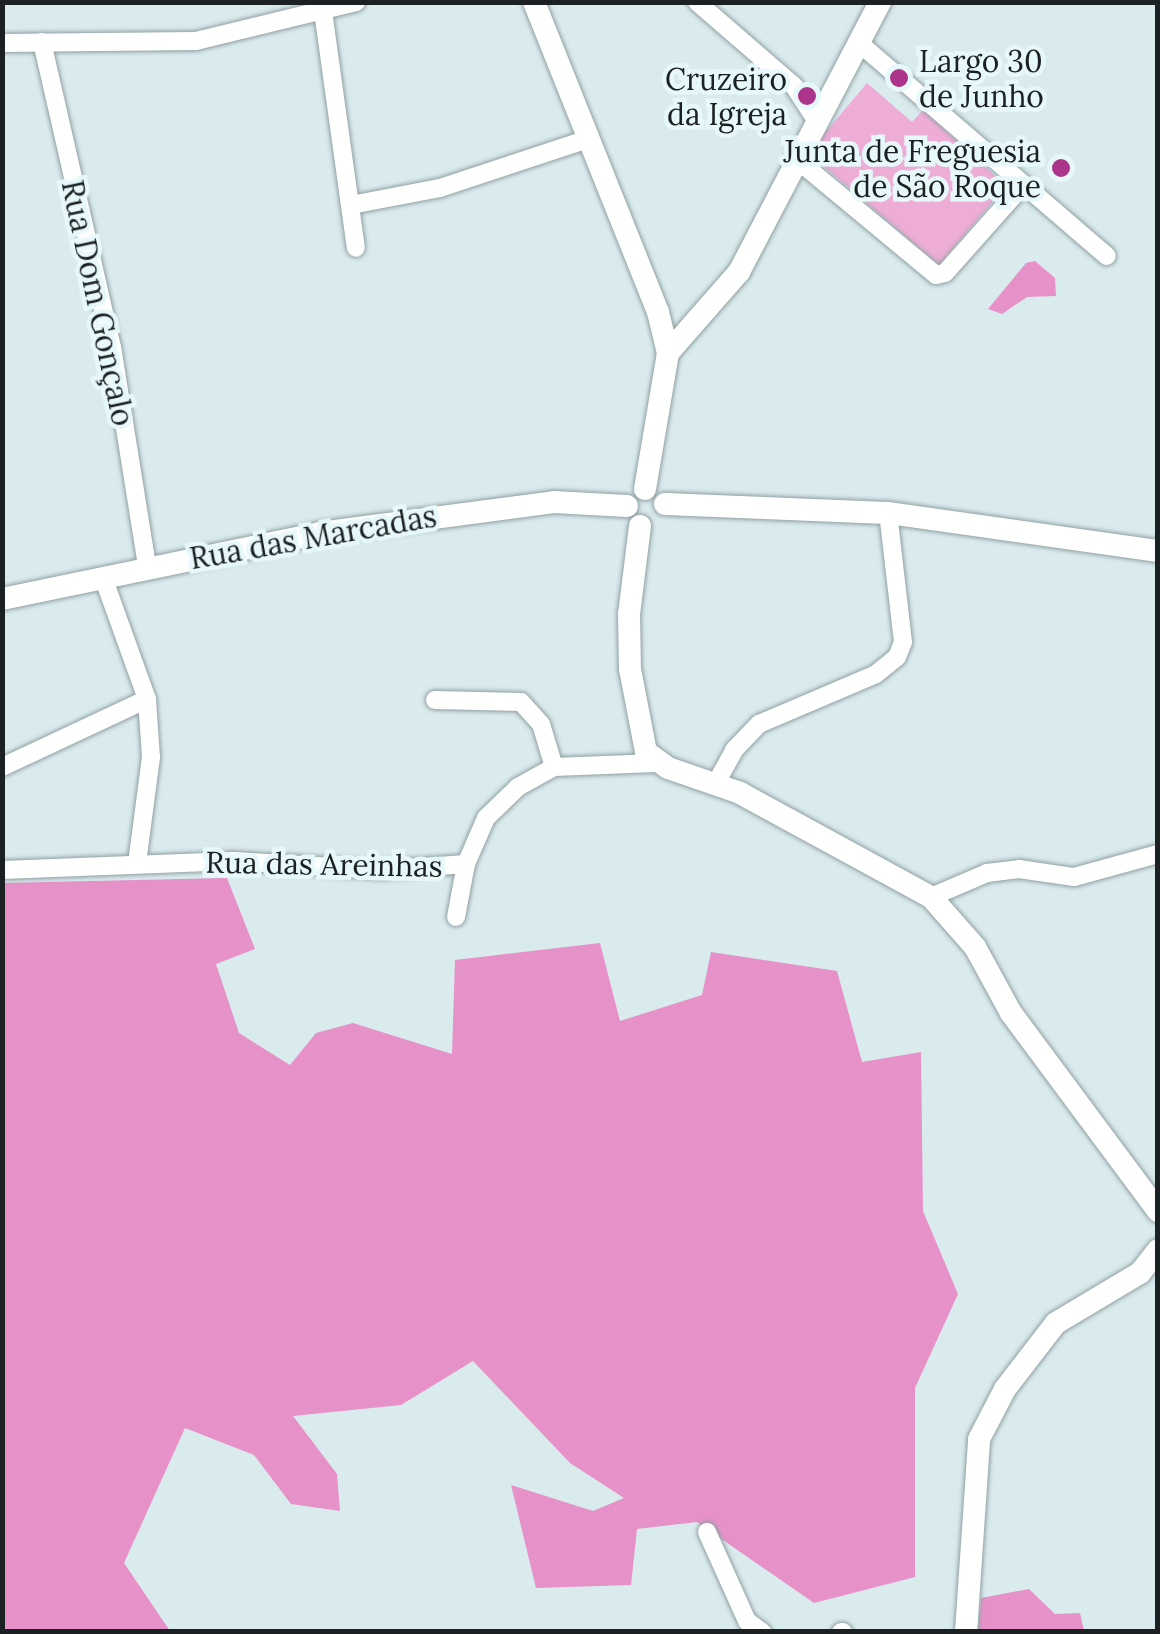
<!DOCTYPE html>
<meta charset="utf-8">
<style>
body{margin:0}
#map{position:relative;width:1160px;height:1634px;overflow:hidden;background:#daebee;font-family:Lora,serif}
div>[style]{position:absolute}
.green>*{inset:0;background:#edadd5}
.forest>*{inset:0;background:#e691c8}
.water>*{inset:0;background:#e791c9}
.roads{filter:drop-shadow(0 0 2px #90a0a3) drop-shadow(0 0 2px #90a0a3)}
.minor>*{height:18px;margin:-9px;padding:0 9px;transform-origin:9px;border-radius:9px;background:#fff}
.tertiary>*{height:22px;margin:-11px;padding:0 11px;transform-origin:11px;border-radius:11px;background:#fff}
.dots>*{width:28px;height:28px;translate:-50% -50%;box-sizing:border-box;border:5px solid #e7f8fb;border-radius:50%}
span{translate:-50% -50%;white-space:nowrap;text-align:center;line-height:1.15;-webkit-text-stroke:9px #e7f8fb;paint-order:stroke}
.poi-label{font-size:30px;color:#1b2122}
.left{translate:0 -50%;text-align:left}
.right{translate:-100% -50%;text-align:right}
.street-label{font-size:30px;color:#1b2122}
.frame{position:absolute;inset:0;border:5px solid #1b2122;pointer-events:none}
</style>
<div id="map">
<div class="green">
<div style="clip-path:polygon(867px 83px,912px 122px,923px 110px,1006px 186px,939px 265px,808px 153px)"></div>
</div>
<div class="forest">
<div style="clip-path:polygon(227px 878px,255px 949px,216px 964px,239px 1033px,290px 1065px,316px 1033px,353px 1023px,452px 1054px,455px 960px,600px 943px,620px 1021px,702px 995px,711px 952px,837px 971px,862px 1062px,921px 1052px,923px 1211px,958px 1294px,915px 1388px,915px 1577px,814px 1603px,697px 1522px,637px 1529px,631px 1585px,536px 1588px,511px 1485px,593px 1511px,624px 1498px,570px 1463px,473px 1361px,401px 1405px,293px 1416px,337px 1474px,340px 1511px,291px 1504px,254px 1455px,185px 1428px,124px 1563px,170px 1631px,3px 1631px,2px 883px)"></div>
<div style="clip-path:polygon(1029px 1589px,1055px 1614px,1080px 1613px,1084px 1631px,978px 1631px,981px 1598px)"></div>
</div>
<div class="water">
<div style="clip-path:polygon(1035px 261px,1055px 278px,1056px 296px,1027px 297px,1002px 314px,988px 309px,1026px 263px)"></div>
</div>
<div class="roads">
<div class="minor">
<div style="left:697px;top:2px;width:128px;rotate:40.9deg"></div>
<div style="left:794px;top:86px;width:40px;rotate:57.1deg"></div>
<div style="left:323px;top:11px;width:239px;rotate:82.1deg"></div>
<div style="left:42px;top:42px;width:313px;rotate:77.1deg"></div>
<div style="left:112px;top:347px;width:222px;rotate:80.9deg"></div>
<div style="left:858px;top:42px;width:328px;rotate:40.7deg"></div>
<div style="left:2px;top:43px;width:194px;rotate:-0.6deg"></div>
<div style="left:196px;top:41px;width:165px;rotate:-13.7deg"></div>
<div style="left:795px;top:158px;width:183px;rotate:39.7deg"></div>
<div style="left:936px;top:275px;width:9px;rotate:-13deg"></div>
<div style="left:945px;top:273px;width:118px;rotate:-48.4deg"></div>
<div style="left:351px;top:205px;width:91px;rotate:-10.8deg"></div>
<div style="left:440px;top:188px;width:156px;rotate:-18.3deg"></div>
<div style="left:103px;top:577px;width:130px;rotate:70.2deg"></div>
<div style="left:147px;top:699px;width:58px;rotate:86.1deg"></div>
<div style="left:151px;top:757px;width:108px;rotate:97.5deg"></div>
<div style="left:435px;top:700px;width:86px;rotate:1.3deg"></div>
<div style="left:521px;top:702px;width:30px;rotate:48deg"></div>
<div style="left:541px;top:724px;width:45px;rotate:73.2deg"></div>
<div style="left:2px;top:767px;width:160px;rotate:-25.1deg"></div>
<div style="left:716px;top:783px;width:38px;rotate:-61deg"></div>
<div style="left:734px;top:750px;width:36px;rotate:-46deg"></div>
<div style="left:759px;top:724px;width:127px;rotate:-23.1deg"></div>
<div style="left:876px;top:674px;width:27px;rotate:-39deg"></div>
<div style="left:897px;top:657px;width:16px;rotate:-68deg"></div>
<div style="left:903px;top:642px;width:130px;rotate:-96.6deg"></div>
<div style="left:2px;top:870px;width:232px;rotate:-2.2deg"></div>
<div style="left:234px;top:861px;width:148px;rotate:3.5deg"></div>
<div style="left:382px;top:870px;width:84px;rotate:-4.1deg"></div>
<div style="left:466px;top:864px;width:50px;rotate:-66.5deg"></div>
<div style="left:486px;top:818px;width:45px;rotate:-44.1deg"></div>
<div style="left:518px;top:787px;width:41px;rotate:-29.1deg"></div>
<div style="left:554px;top:767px;width:102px;rotate:-2.2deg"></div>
<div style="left:931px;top:897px;width:61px;rotate:-23.2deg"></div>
<div style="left:987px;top:873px;width:32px;rotate:-7deg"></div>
<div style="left:1019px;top:869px;width:56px;rotate:8.3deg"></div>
<div style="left:1074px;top:877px;width:87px;rotate:-15.3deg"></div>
<div style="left:456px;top:917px;width:54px;rotate:-79.3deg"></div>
<div style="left:707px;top:1532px;width:98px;rotate:65.8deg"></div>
<div style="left:747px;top:1621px;width:19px;rotate:36deg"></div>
<div style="left:841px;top:1632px;width:2px"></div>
</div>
<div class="tertiary">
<div style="left:534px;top:2px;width:334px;rotate:68.2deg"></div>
<div style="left:658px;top:312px;width:42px;rotate:76.3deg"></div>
<div style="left:645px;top:489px;width:138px;rotate:-80.4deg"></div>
<div style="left:668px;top:353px;width:108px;rotate:-48.8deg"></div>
<div style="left:739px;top:272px;width:305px;rotate:-62.4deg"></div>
<div style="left:665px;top:504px;width:223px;rotate:2.3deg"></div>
<div style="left:888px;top:513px;width:273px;rotate:8deg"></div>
<div style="left:640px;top:526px;width:89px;rotate:97.1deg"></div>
<div style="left:629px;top:614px;width:55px;rotate:89deg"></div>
<div style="left:630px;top:669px;width:85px;rotate:79.1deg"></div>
<div style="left:646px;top:752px;width:27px;rotate:36deg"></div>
<div style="left:668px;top:768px;width:76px;rotate:19.1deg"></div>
<div style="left:740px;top:793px;width:217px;rotate:28.6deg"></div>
<div style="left:931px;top:897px;width:67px;rotate:48.7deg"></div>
<div style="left:975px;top:947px;width:75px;rotate:61.4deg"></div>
<div style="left:1011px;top:1013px;width:247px;rotate:53.4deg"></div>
<div style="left:2px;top:599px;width:325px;rotate:-11.7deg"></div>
<div style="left:320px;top:533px;width:236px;rotate:-7.5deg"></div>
<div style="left:554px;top:502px;width:73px;rotate:3.1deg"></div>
<div style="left:966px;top:1632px;width:193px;rotate:-86.1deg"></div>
<div style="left:979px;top:1439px;width:56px;rotate:-62.5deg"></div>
<div style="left:1005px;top:1389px;width:83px;rotate:-52.3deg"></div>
<div style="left:1056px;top:1323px;width:98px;rotate:-30.8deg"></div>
<div style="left:1140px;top:1273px;width:29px;rotate:-52deg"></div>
</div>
</div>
<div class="dots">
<div style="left:899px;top:78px;background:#ac348a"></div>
<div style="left:807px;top:96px;background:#ac348a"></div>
<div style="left:1061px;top:168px;background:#ac348a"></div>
</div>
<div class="poi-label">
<span class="left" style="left:919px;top:78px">Largo 30<br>de Junho</span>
<span class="right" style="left:787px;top:96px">Cruzeiro<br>da Igreja</span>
<span class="right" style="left:1041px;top:168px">Junta de Freguesia<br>de São Roque</span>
</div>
<div class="street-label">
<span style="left:98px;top:303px;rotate:78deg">Rua Dom Gonçalo</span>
<span style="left:313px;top:537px;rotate:-10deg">Rua das Marcadas</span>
<span style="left:324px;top:864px;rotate:1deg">Rua das Areinhas</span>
</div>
<div class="frame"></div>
</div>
